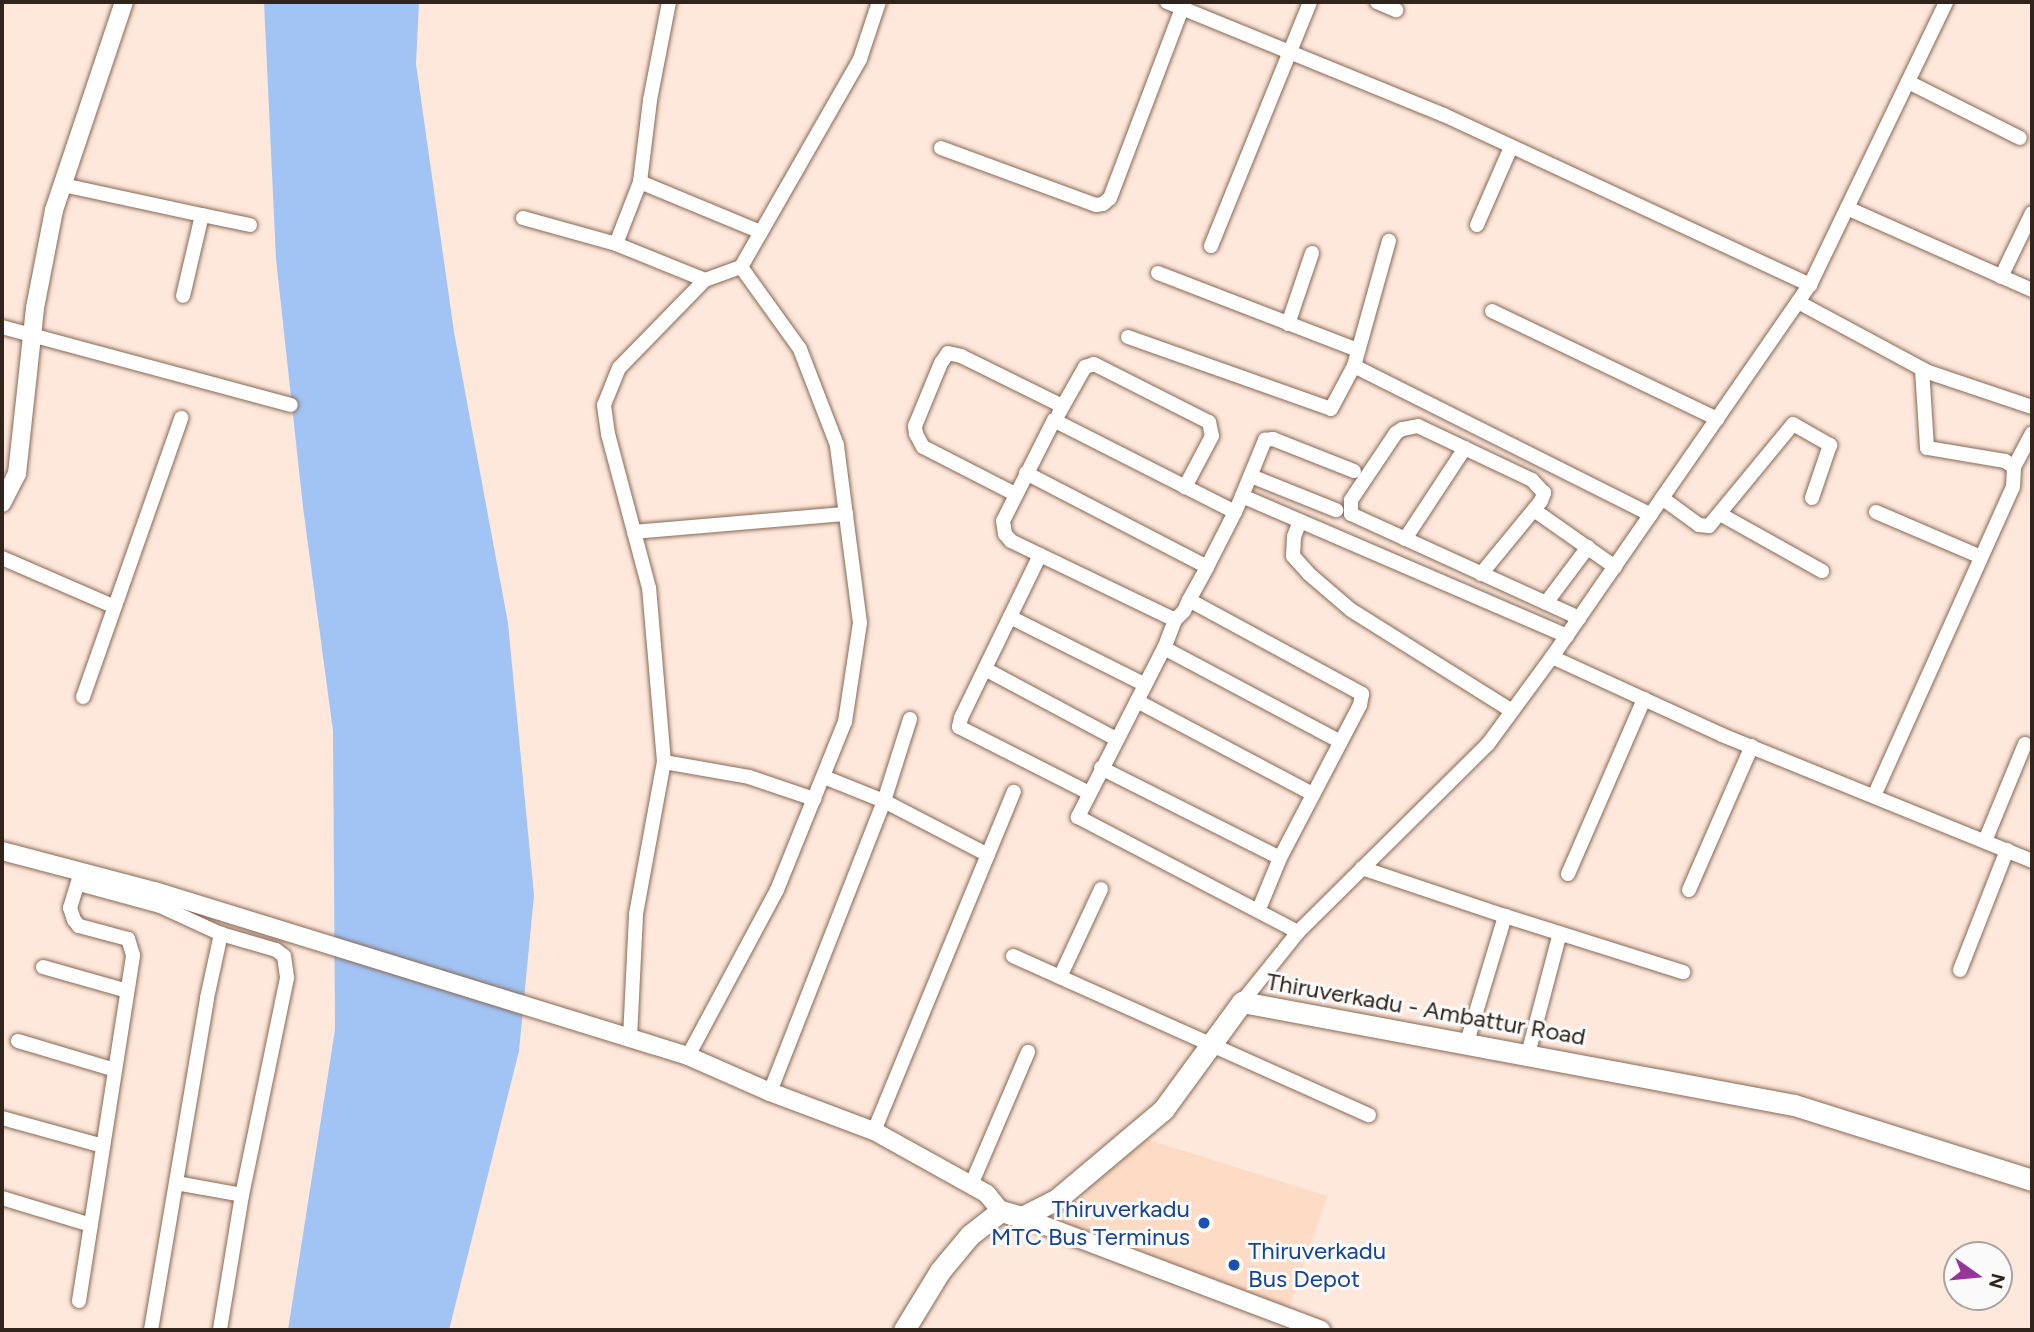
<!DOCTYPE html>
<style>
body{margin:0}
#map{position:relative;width:2034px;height:1332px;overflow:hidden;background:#fee8db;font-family:Figtree,sans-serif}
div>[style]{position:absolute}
.built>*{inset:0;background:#fddbc5}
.water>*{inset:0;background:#a1c4f5}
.roads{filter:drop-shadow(0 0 2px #886955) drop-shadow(0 0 2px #886955)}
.minor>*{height:14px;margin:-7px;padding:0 7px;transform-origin:7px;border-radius:7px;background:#fff}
.tertiary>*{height:18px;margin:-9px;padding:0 9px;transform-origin:9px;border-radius:9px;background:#fff}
.secondary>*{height:21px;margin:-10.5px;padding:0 10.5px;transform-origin:10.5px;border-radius:10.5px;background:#fff}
.dots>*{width:19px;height:19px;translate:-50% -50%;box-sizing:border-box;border:4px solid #fafafa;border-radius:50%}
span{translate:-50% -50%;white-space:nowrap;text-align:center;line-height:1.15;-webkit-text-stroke:6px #fafafa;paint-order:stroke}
.street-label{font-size:24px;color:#31241c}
.transit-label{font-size:24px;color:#164399}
.right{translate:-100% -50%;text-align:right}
.left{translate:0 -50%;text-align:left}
.frame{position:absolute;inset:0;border:4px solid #31241c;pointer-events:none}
.north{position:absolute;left:1943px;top:1241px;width:70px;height:70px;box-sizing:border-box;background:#fafafa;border:2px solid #aaa4a1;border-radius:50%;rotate:105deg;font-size:19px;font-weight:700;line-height:28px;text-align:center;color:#31241c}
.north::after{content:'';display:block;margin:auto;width:24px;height:32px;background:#98359b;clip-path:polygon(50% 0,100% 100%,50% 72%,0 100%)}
</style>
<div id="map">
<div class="built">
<div style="clip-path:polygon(1140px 1137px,1327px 1196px,1289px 1309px,1042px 1221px)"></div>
</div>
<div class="water">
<div style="clip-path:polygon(264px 2px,419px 2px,416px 64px,454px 332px,508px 623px,534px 895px,519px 1051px,449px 1330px,288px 1330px,335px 1030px,333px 731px,303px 507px,276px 259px)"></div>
</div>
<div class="roads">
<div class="minor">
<div style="left:1167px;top:2px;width:299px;rotate:22.2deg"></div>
<div style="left:1444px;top:115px;width:404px;rotate:24.9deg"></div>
<div style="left:1377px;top:2px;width:21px;rotate:23deg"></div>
<div style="left:1908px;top:82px;width:125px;rotate:26.6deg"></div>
<div style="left:941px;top:148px;width:165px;rotate:20.2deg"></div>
<div style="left:1096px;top:205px;width:7px;rotate:-8deg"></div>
<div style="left:1103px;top:204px;width:9px;rotate:-41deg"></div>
<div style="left:1110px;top:198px;width:203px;rotate:-69.2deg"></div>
<div style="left:640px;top:182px;width:131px;rotate:22.5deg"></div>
<div style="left:63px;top:185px;width:142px;rotate:12.2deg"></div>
<div style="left:202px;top:215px;width:83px;rotate:103.2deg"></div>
<div style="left:1847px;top:208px;width:202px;rotate:23.9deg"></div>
<div style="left:202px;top:215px;width:49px;rotate:11.8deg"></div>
<div style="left:523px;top:218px;width:97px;rotate:15.6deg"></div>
<div style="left:616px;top:244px;width:96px;rotate:22deg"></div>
<div style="left:1477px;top:225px;width:85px;rotate:-66.4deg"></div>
<div style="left:616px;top:244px;width:66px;rotate:-68.8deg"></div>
<div style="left:640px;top:182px;width:83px;rotate:-83deg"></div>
<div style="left:650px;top:100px;width:100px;rotate:-79deg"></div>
<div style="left:1211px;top:246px;width:263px;rotate:-67.9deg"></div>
<div style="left:1158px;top:273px;width:214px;rotate:21.1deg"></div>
<div style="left:2001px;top:277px;width:71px;rotate:-64.2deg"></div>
<div style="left:1798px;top:302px;width:148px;rotate:28.3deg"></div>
<div style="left:1928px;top:372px;width:110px;rotate:18.6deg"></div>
<div style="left:1492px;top:311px;width:250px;rotate:25.6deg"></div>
<div style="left:1288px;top:324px;width:75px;rotate:-71.3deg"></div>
<div style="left:2px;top:327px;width:299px;rotate:15.1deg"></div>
<div style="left:1128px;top:337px;width:215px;rotate:19.5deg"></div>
<div style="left:1331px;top:409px;width:49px;rotate:-61.9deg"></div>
<div style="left:1354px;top:366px;width:130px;rotate:-74.4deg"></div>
<div style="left:1354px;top:366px;width:332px;rotate:26.6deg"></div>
<div style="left:1059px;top:413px;width:53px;rotate:-60.5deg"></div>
<div style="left:1085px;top:367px;width:9px;rotate:-18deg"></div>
<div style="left:1094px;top:364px;width:129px;rotate:26.8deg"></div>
<div style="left:1209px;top:422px;width:14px;rotate:78deg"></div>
<div style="left:1212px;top:436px;width:58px;rotate:117.9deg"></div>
<div style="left:2014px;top:467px;width:38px;rotate:-62deg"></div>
<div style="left:1026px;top:473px;width:204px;rotate:27.4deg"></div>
<div style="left:1251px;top:476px;width:92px;rotate:21.8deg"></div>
<div style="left:1015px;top:494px;width:103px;rotate:-152.9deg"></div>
<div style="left:923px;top:447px;width:15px;rotate:-118deg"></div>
<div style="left:916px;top:434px;width:8px;rotate:-97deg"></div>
<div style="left:915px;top:426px;width:68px;rotate:-67.6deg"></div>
<div style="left:941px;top:363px;width:12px;rotate:-55deg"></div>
<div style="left:948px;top:353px;width:13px;rotate:13deg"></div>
<div style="left:961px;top:356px;width:113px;rotate:26.3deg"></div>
<div style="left:1242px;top:496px;width:61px;rotate:-67.7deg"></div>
<div style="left:1265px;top:440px;width:8px;rotate:-7deg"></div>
<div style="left:1273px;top:439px;width:87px;rotate:21.6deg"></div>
<div style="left:1662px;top:498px;width:46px;rotate:36.1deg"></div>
<div style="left:1699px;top:525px;width:10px;rotate:6deg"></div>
<div style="left:1709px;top:526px;width:132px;rotate:-50.5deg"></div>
<div style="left:1793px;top:424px;width:43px;rotate:29.6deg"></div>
<div style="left:1830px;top:445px;width:56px;rotate:108.8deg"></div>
<div style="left:1534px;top:510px;width:99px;rotate:35.1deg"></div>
<div style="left:1235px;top:512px;width:203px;rotate:-153.1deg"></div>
<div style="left:1054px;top:420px;width:113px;rotate:116.8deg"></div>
<div style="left:1003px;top:521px;width:13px;rotate:81deg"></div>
<div style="left:1005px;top:534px;width:9px;rotate:49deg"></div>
<div style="left:1011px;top:541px;width:182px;rotate:25.7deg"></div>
<div style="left:1175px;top:620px;width:13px;rotate:-45deg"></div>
<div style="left:1184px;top:611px;width:12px;rotate:-66deg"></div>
<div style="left:1189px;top:600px;width:38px;rotate:-61deg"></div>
<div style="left:1207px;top:567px;width:62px;rotate:-63deg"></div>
<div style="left:1235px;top:512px;width:17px;rotate:-66deg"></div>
<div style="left:1242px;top:496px;width:354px;rotate:23.3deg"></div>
<div style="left:1876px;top:512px;width:114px;rotate:23.2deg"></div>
<div style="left:1720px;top:514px;width:117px;rotate:29.2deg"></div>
<div style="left:1300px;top:521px;width:17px;rotate:111deg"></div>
<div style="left:1294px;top:537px;width:19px;rotate:93deg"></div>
<div style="left:1293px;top:556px;width:24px;rotate:48deg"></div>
<div style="left:1309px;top:574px;width:55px;rotate:40.6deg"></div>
<div style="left:1351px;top:610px;width:190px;rotate:32.1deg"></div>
<div style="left:634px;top:532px;width:213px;rotate:-4.9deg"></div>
<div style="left:1405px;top:539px;width:109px;rotate:-56.6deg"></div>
<div style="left:1040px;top:555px;width:181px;rotate:115.9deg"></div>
<div style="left:961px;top:718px;width:9px;rotate:103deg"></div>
<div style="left:959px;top:727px;width:146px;rotate:26.9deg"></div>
<div style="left:2px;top:558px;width:121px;rotate:23.4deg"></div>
<div style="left:1481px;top:574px;width:94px;rotate:-50.6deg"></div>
<div style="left:1541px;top:501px;width:9px;rotate:-69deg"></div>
<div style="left:1544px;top:493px;width:18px;rotate:-133deg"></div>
<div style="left:1532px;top:480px;width:126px;rotate:-154.7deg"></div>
<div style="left:1418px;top:426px;width:16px;rotate:169deg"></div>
<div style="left:1402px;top:429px;width:7px;rotate:146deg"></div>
<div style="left:1396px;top:433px;width:81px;rotate:123.9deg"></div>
<div style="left:1351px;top:500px;width:14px;rotate:90deg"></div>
<div style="left:1351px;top:514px;width:251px;rotate:24.5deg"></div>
<div style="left:1189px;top:600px;width:197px;rotate:28.5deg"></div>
<div style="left:1362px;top:694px;width:11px;rotate:100deg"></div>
<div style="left:1360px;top:705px;width:173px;rotate:117.6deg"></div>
<div style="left:1280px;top:858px;width:55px;rotate:112.4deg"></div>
<div style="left:1546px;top:603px;width:70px;rotate:-53.1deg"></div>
<div style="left:1010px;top:617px;width:150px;rotate:26.6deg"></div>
<div style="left:1175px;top:620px;width:30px;rotate:111deg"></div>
<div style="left:1164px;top:648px;width:190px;rotate:117deg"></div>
<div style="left:1078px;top:817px;width:248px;rotate:27.6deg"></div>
<div style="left:1164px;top:648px;width:200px;rotate:28deg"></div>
<div style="left:1552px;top:657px;width:187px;rotate:24.6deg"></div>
<div style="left:1722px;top:735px;width:335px;rotate:22.1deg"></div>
<div style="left:985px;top:669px;width:149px;rotate:28.1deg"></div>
<div style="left:83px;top:697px;width:296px;rotate:-70.6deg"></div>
<div style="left:1137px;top:701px;width:199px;rotate:27.9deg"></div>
<div style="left:664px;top:762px;width:86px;rotate:10deg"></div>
<div style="left:749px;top:777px;width:69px;rotate:18.7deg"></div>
<div style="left:1101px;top:768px;width:200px;rotate:26.7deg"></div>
<div style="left:824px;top:777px;width:65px;rotate:21.8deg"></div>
<div style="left:884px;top:801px;width:86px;rotate:-72.4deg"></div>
<div style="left:1874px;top:796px;width:339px;rotate:-65.8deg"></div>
<div style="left:2013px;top:487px;width:20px;rotate:-87deg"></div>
<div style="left:2014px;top:467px;width:11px;rotate:-146deg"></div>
<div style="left:2005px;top:461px;width:79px;rotate:-170.5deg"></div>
<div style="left:1927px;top:448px;width:79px;rotate:-93.6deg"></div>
<div style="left:1985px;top:841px;width:105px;rotate:-67.6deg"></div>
<div style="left:1362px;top:868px;width:151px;rotate:18.6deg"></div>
<div style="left:82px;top:872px;width:7px;rotate:117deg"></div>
<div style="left:79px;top:878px;width:8px;rotate:60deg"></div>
<div style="left:83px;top:885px;width:80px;rotate:15.3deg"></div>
<div style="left:160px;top:906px;width:67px;rotate:24.7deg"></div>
<div style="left:221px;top:934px;width:57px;rotate:16.2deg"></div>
<div style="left:276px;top:950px;width:10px;rotate:37deg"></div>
<div style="left:284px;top:956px;width:22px;rotate:82deg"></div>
<div style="left:287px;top:978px;width:222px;rotate:101.7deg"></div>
<div style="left:242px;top:1195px;width:137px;rotate:99.3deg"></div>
<div style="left:1568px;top:874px;width:191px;rotate:-66.5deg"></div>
<div style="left:1689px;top:890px;width:157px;rotate:-66.4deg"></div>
<div style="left:1013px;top:956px;width:390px;rotate:24.1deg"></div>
<div style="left:43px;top:967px;width:87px;rotate:15.9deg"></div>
<div style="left:1960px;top:970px;width:129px;rotate:-68.6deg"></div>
<div style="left:1060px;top:977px;width:97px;rotate:-65deg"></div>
<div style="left:1242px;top:1002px;width:90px;rotate:-51.3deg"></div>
<div style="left:1298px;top:932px;width:267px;rotate:-44.7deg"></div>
<div style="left:1488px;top:744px;width:108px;rotate:-53.7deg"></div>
<div style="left:1552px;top:657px;width:453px;rotate:-55.3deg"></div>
<div style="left:1810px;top:285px;width:314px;rotate:-64.3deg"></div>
<div style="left:630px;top:1038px;width:124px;rotate:-87.2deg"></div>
<div style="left:636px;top:914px;width:155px;rotate:-79.6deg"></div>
<div style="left:664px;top:762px;width:175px;rotate:-94.9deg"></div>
<div style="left:649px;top:588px;width:159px;rotate:-104.9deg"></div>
<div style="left:608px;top:434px;width:29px;rotate:-98deg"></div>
<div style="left:604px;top:405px;width:40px;rotate:-68deg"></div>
<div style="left:619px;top:368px;width:123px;rotate:-45.7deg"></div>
<div style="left:705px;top:280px;width:38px;rotate:-20deg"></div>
<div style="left:18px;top:1041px;width:101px;rotate:16.6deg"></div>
<div style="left:1467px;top:1042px;width:132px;rotate:-73.2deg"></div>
<div style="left:1505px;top:916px;width:187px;rotate:17.5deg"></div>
<div style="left:1528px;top:1054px;width:125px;rotate:-75.2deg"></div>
<div style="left:688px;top:1056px;width:188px;rotate:-61.8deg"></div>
<div style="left:777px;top:890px;width:181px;rotate:-68deg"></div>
<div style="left:845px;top:722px;width:100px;rotate:-81.4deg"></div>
<div style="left:860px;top:623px;width:179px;rotate:-97.4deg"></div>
<div style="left:837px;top:445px;width:103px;rotate:-111.1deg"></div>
<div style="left:800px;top:349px;width:101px;rotate:-125.7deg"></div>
<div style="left:741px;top:267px;width:240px;rotate:-60.2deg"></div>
<div style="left:860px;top:59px;width:60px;rotate:-71.6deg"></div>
<div style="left:770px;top:1092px;width:313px;rotate:-68.6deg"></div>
<div style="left:884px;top:801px;width:117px;rotate:27.4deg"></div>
<div style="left:2px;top:1118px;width:105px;rotate:15.5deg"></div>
<div style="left:874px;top:1131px;width:367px;rotate:-67.6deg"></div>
<div style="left:176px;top:1183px;width:67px;rotate:10.3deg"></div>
<div style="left:971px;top:1185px;width:145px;rotate:-66.8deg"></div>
<div style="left:2px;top:1198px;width:93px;rotate:16.9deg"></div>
<div style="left:79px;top:1301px;width:350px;rotate:-81.1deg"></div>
<div style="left:133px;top:955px;width:17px;rotate:-107deg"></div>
<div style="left:128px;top:939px;width:51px;rotate:-165.1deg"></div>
<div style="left:79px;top:926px;width:8px;rotate:-130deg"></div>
<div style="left:74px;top:920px;width:13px;rotate:-108deg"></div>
<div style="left:70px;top:908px;width:31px;rotate:-73deg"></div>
<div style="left:151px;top:1330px;width:337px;rotate:-80.4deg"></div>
<div style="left:207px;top:998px;width:66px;rotate:-77.7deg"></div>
</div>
<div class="tertiary">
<div style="left:2px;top:503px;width:33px;rotate:-63deg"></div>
<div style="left:17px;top:474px;width:167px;rotate:-83.8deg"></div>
<div style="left:35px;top:308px;width:100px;rotate:-79deg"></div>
<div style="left:54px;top:210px;width:219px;rotate:-71.4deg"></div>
<div style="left:2px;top:851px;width:158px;rotate:14.7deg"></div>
<div style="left:155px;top:891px;width:558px;rotate:17.2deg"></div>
<div style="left:688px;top:1056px;width:90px;rotate:23.7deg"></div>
<div style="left:770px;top:1092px;width:111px;rotate:20.6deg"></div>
<div style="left:874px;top:1131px;width:129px;rotate:29.1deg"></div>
<div style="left:987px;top:1194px;width:22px;rotate:51deg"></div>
<div style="left:1022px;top:1217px;width:320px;rotate:20.7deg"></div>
</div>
<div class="secondary">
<div style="left:904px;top:1330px;width:69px;rotate:-58.6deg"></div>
<div style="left:940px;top:1271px;width:47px;rotate:-50.2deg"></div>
<div style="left:970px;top:1235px;width:39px;rotate:-38deg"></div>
<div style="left:1001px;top:1211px;width:22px;rotate:16deg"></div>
<div style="left:1022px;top:1217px;width:38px;rotate:-27deg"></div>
<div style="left:1056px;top:1200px;width:140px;rotate:-40.1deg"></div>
<div style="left:1163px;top:1110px;width:134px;rotate:-53.8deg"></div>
<div style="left:1242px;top:1002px;width:562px;rotate:10.57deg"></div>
<div style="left:1794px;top:1105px;width:250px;rotate:17.5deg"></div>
</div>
</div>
<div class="dots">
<div style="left:1204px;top:1223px;background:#1a4fb4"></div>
<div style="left:1234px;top:1265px;background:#1a4fb4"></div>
</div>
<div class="street-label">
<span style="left:1426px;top:1009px;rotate:10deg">Thiruverkadu - Ambattur Road</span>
</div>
<div class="transit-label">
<span class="right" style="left:1190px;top:1223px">Thiruverkadu<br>MTC Bus Terminus</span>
<span class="left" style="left:1248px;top:1265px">Thiruverkadu<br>Bus Depot</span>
</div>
<div class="frame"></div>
<div class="north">N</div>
</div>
